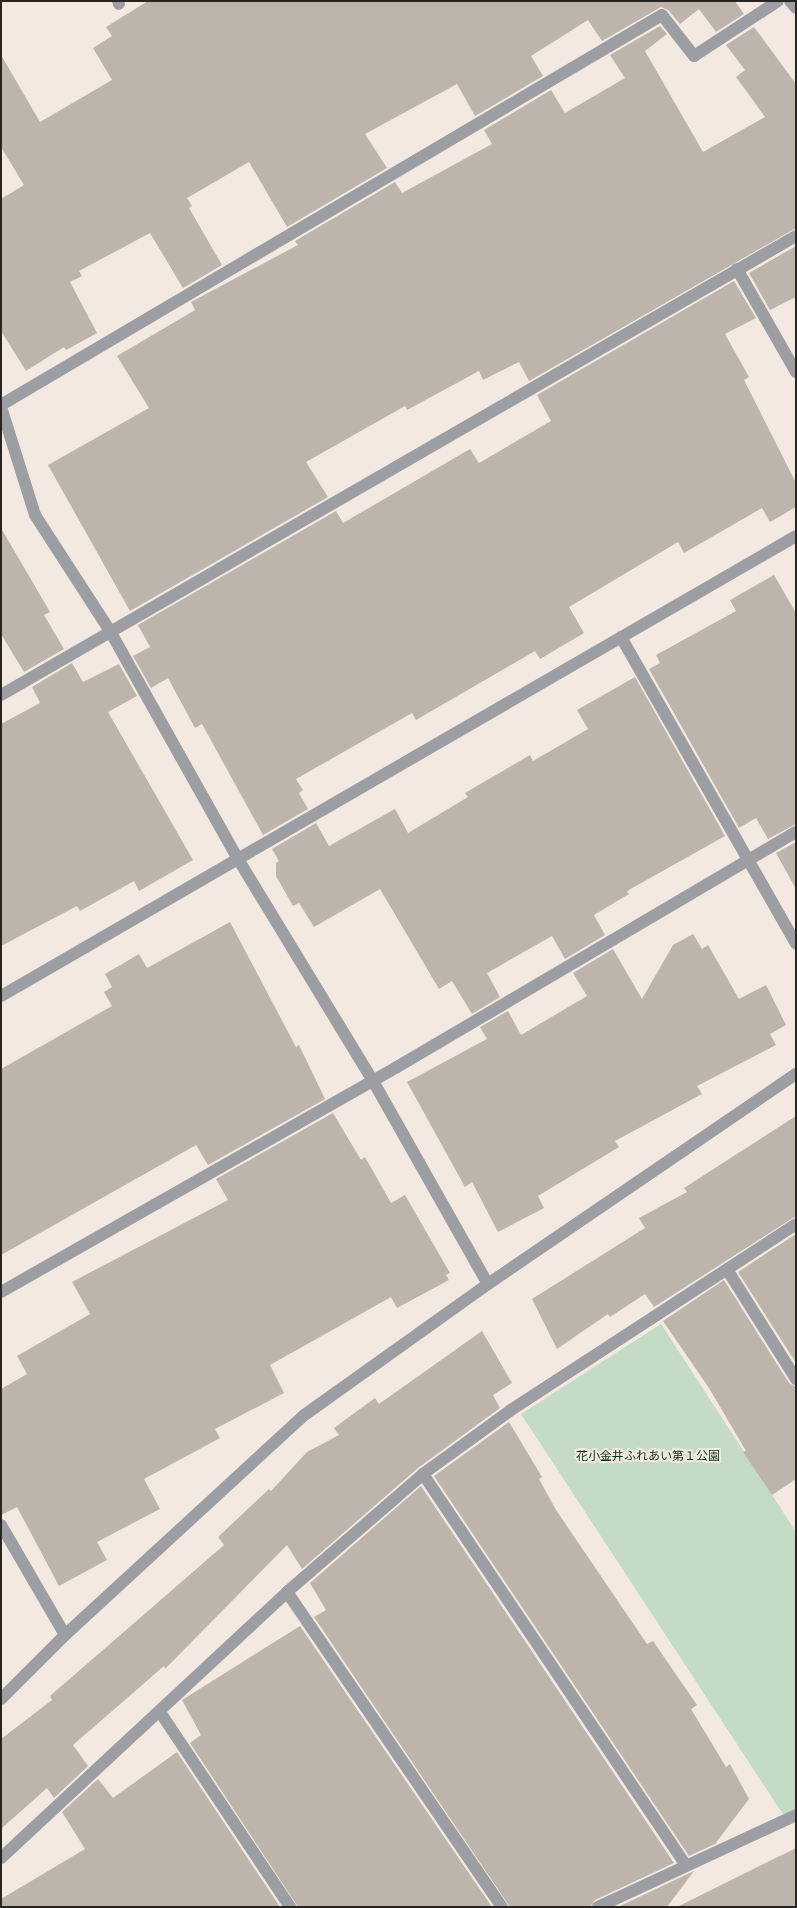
<!DOCTYPE html>
<meta charset="utf-8">
<style>
body{margin:0}
#map{position:relative;width:797px;height:1908px;overflow:hidden;background:#f3e9e1;font-family:Figtree,"Noto Sans JP",sans-serif}
div>[style]{position:absolute}
.green>*{inset:0;background:#c4dbc5}
.building>*{inset:0;background:#bdb4ac}
.lane>*{height:12px;margin:-6px;padding:0 6px;transform-origin:6px;border-radius:6px;background:#9d9ea3}
.street>*{height:12px;margin:-6px;padding:0 6px;transform-origin:6px;border-radius:6px;background:#9d9ea3}
span{translate:-50% -50%;white-space:nowrap;text-align:center;line-height:1.15;-webkit-text-stroke:4px #f3e9e1;paint-order:stroke}
.park-label{font-size:12px;color:#0a3510}
.frame{position:absolute;inset:0;border:2px solid #282421;pointer-events:none}
</style>
<div id="map">
<div class="green">
<div style="clip-path:polygon(661px 1324px,796px 1532px,796px 1814px,786px 1819px,521px 1414px)"></div>
</div>
<div class="building">
<div style="clip-path:polygon(148px 1px,735px 1px,744px 14px,716px 32px,699px 9px,680px 24px,668px 10px,661px 7px,602px 41px,588px 20px,531px 56px,543px 76px,475px 116px,457px 84px,365px 134px,387px 168px,287px 227px,249px 162px,187px 198px,192px 206px,189px 208px,222px 265px,183px 288px,150px 233px,79px 271px,82px 276px,70px 282px,97px 333px,66px 350px,64px 347px,26px 371px,1px 331px,1px 199px,24px 185px,1px 147px,1px 55px,40px 122px,112px 80px,93px 48px,112px 36px,106px 27px)"></div>
<div style="clip-path:polygon(660px 26px,667px 34px,645px 51px,703px 152px,765px 117px,736px 77px,745px 70px,726px 45px,754px 27px,796px 84px,796px 228px,529px 381px,519px 362px,483px 380px,479px 371px,407px 410px,405px 406px,306px 462px,328px 497px,130px 611px,48px 465px,149px 408px,117px 356px,195px 310px,191px 302px,298px 245px,295px 241px,395px 182px,402px 193px,492px 144px,484px 130px,551px 90px,565px 113px,625px 78px,610px 55px)"></div>
<div style="clip-path:polygon(796px 246px,796px 297px,770px 310px,749px 273px)"></div>
<div style="clip-path:polygon(734px 281px,756px 318px,725px 334px,749px 377px,744px 380px,796px 483px,796px 507px,770px 522px,762px 508px,684px 553px,678px 542px,569px 607px,584px 633px,540px 659px,535px 651px,416px 720px,412px 713px,296px 779px,303px 790px,299px 793px,308px 809px,263px 835px,202px 724px,195px 728px,168px 678px,151px 688px,133px 656px,150px 647px,138px 625px,336px 511px,343px 523px,470px 449px,479px 463px,551px 421px,537px 395px)"></div>
<div style="clip-path:polygon(1px 528px,50px 612px,44px 615px,64px 649px,24px 672px,1px 634px)"></div>
<div style="clip-path:polygon(774px 575px,796px 613px,796px 824px,768px 839px,756px 818px,739px 828px,649px 669px,660px 663px,656px 655px,736px 611px,730px 600px)"></div>
<div style="clip-path:polygon(72px 663px,83px 682px,119px 664px,137px 696px,108px 712px,193px 860px,139px 891px,134px 881px,80px 911px,77px 906px,1px 946px,1px 724px,40px 703px,32px 687px)"></div>
<div style="clip-path:polygon(635px 677px,725px 836px,627px 891px,629px 894px,594px 915px,605px 935px,565px 959px,552px 936px,487px 973px,500px 997px,472px 1014px,452px 981px,439px 989px,380px 889px,314px 927px,299px 903px,293px 906px,276px 876px,276px 863px,279px 861px,272px 849px,316px 823px,329px 846px,395px 809px,408px 833px,468px 797px,465px 793px,530px 755px,533px 761px,588px 729px,577px 710px)"></div>
<div style="clip-path:polygon(796px 842px,796px 889px,776px 853px)"></div>
<div style="clip-path:polygon(230px 922px,296px 1047px,299px 1045px,325px 1099px,208px 1165px,196px 1145px,1px 1255px,1px 1069px,112px 1006px,104px 992px,112px 987px,105px 974px,139px 954px,147px 968px)"></div>
<div style="clip-path:polygon(693px 934px,702px 949px,708px 945px,739px 999px,766px 985px,786px 1025px,770px 1034px,776px 1045px,697px 1086px,702px 1094px,615px 1141px,619px 1147px,538px 1196px,544px 1208px,498px 1232px,472px 1182px,465px 1187px,407px 1082px,487px 1039px,480px 1027px,508px 1011px,521px 1035px,587px 996px,573px 973px,613px 949px,642px 999px,673px 945px)"></div>
<div style="clip-path:polygon(333px 1113px,361px 1160px,365px 1157px,391px 1203px,405px 1195px,450px 1273px,446px 1275px,449px 1280px,397px 1308px,391px 1297px,270px 1365px,284px 1393px,215px 1429px,220px 1438px,144px 1479px,160px 1509px,97px 1542px,107px 1560px,59px 1586px,17px 1507px,1px 1515px,1px 1389px,27px 1374px,17px 1356px,90px 1314px,72px 1282px,228px 1200px,216px 1179px)"></div>
<div style="clip-path:polygon(796px 1116px,796px 1216px,654px 1307px,645px 1294px,610px 1317px,608px 1314px,557px 1349px,532px 1299px,645px 1228px,639px 1218px,687px 1192px,684px 1188px)"></div>
<div style="clip-path:polygon(796px 1234px,796px 1363px,738px 1272px)"></div>
<div style="clip-path:polygon(724px 1280px,789px 1383px,796px 1387px,796px 1479px,772px 1495px,743px 1452px,746px 1451px,709px 1388px,663px 1321px)"></div>
<div style="clip-path:polygon(482px 1331px,512px 1383px,493px 1395px,500px 1408px,418px 1468px,302px 1569px,287px 1545px,165px 1669px,164px 1666px,73px 1745px,88px 1766px,54px 1798px,47px 1788px,1px 1829px,1px 1739px,52px 1700px,50px 1696px,224px 1545px,218px 1537px,269px 1489px,271px 1491px,307px 1452px,339px 1435px,334px 1428px,375px 1398px,379px 1404px)"></div>
<div style="clip-path:polygon(509px 1422px,542px 1477px,539px 1479px,556px 1510px,647px 1644px,653px 1641px,697px 1705px,691px 1709px,726px 1767px,730px 1764px,749px 1799px,715px 1844px,689px 1856px,434px 1476px)"></div>
<div style="clip-path:polygon(421px 1486px,674px 1863px,595px 1900px,590px 1907px,510px 1907px,314px 1617px,326px 1610px,310px 1583px)"></div>
<div style="clip-path:polygon(300px 1626px,492px 1907px,298px 1907px,190px 1743px,201px 1735px,182px 1700px)"></div>
<div style="clip-path:polygon(177px 1752px,280px 1907px,1px 1907px,1px 1899px,85px 1849px,62px 1812px,98px 1779px,113px 1798px)"></div>
<div style="clip-path:polygon(796px 1848px,796px 1907px,677px 1907px)"></div>
<div style="clip-path:polygon(694px 1871px,667px 1907px,618px 1907px)"></div>
</div>
<div class="lane">
<div style="left:118px;top:1px;width:3px;rotate:72deg"></div>
<div style="left:737px;top:269px;width:119px;rotate:60.2deg"></div>
<div style="left:1px;top:405px;width:767px;rotate:-30.54deg"></div>
<div style="left:662px;top:15px;width:52px;rotate:52deg"></div>
<div style="left:694px;top:56px;width:100px;rotate:-33.2deg"></div>
<div style="left:621px;top:637px;width:353px;rotate:60.3deg"></div>
<div style="left:1px;top:695px;width:918px;rotate:-30deg"></div>
<div style="left:1px;top:1292px;width:455px;rotate:-29.6deg"></div>
<div style="left:397px;top:1067px;width:463px;rotate:-30.5deg"></div>
</div>
<div class="street">
<div style="left:790px;top:1px;width:9px;rotate:49deg"></div>
<div style="left:1px;top:407px;width:113px;rotate:72.5deg"></div>
<div style="left:35px;top:515px;width:138px;rotate:57.1deg"></div>
<div style="left:110px;top:631px;width:261px;rotate:60.7deg"></div>
<div style="left:238px;top:859px;width:260px;rotate:58.7deg"></div>
<div style="left:373px;top:1081px;width:233px;rotate:60.5deg"></div>
<div style="left:1px;top:996px;width:918px;rotate:-30.05deg"></div>
<div style="left:728px;top:1271px;width:128px;rotate:57.8deg"></div>
<div style="left:423px;top:1474px;width:472px;rotate:56.1deg"></div>
<div style="left:1px;top:1525px;width:127px;rotate:59.8deg"></div>
<div style="left:287px;top:1592px;width:381px;rotate:55.7deg"></div>
<div style="left:1px;top:1699px;width:91px;rotate:-45deg"></div>
<div style="left:65px;top:1635px;width:323px;rotate:-42.6deg"></div>
<div style="left:303px;top:1416px;width:227px;rotate:-35.5deg"></div>
<div style="left:488px;top:1284px;width:373px;rotate:-34.3deg"></div>
<div style="left:160px;top:1712px;width:234px;rotate:56.3deg"></div>
<div style="left:1px;top:1858px;width:391px;rotate:-42.9deg"></div>
<div style="left:287px;top:1592px;width:180px;rotate:-40.9deg"></div>
<div style="left:423px;top:1474px;width:109px;rotate:-36deg"></div>
<div style="left:511px;top:1410px;width:340px;rotate:-33.1deg"></div>
<div style="left:598px;top:1907px;width:218px;rotate:-24.9deg"></div>
</div>
<div class="park-label">
<span style="left:648px;top:1457px">花小金井ふれあい第１公園</span>
</div>
<div class="frame"></div>
</div>
